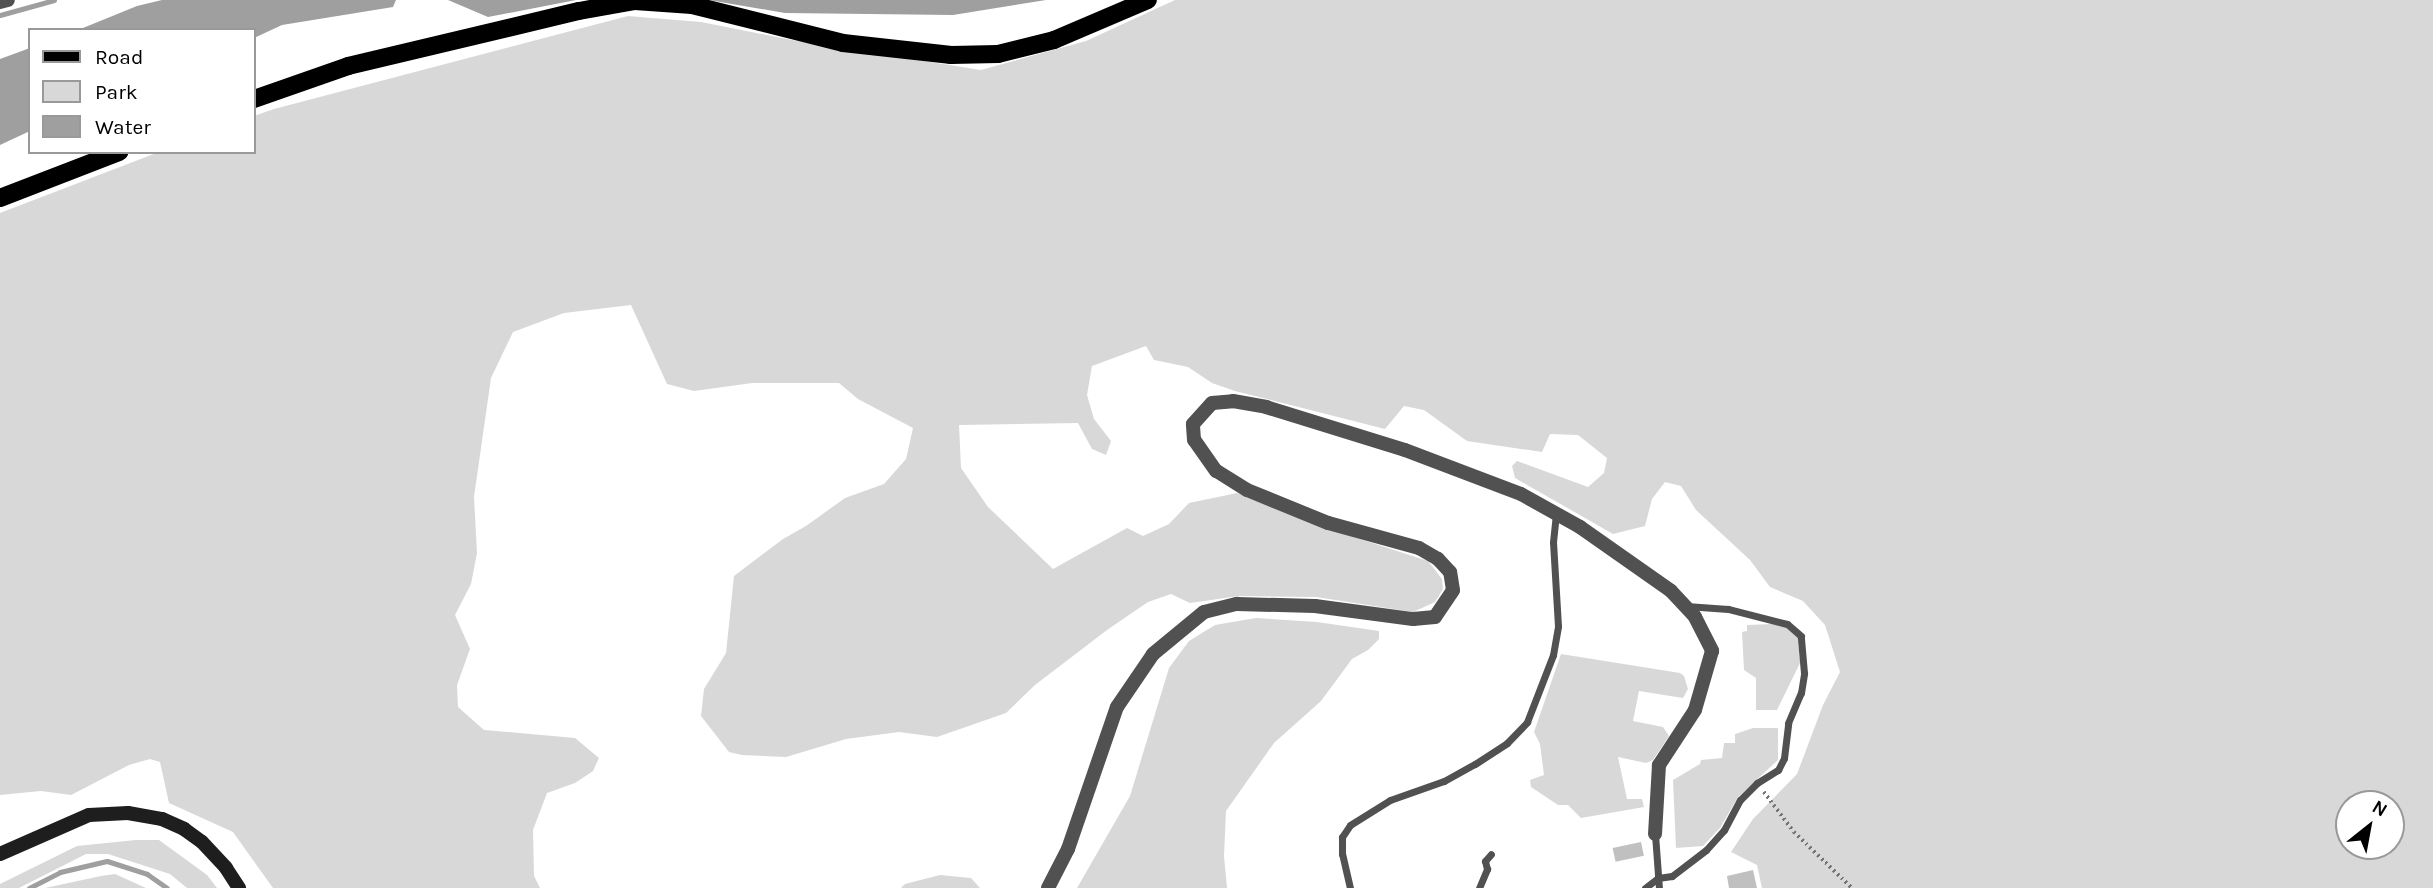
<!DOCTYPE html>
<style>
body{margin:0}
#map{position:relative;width:2433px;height:888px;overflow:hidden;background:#fff;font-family:Karla,sans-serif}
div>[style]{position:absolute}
.green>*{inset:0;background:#d8d8d8}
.water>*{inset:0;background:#9f9f9f}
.stream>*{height:5px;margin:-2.5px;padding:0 2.5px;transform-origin:2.5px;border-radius:2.5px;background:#9f9f9f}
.building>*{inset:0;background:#c0c0c0;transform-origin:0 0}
.path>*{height:3.5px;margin-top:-1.75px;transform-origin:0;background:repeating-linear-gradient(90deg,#737373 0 2px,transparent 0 5.5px)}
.service>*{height:7px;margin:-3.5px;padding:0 3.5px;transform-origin:3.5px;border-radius:3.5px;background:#515151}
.minor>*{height:14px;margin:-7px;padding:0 7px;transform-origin:7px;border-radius:7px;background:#515151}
.tertiary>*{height:14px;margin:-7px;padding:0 7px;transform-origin:7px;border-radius:7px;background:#515151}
.secondary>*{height:14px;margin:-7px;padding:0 7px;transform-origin:7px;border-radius:7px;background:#1e1e1e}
.primary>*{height:18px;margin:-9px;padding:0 9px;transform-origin:9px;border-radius:9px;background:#000}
span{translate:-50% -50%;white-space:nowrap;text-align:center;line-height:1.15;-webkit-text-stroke:6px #fff;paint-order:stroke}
.legend{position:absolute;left:28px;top:28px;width:228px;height:126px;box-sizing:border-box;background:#fff;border:2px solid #999;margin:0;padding:9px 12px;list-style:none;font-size:21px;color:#000}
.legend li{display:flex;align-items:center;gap:14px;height:35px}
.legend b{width:35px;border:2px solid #999}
.north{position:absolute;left:2335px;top:790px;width:70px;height:70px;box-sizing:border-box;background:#fff;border:2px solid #999;border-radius:50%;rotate:31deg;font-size:19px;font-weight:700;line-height:28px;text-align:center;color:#000}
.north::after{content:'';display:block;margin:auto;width:24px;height:32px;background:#000;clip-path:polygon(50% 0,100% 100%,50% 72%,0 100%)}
</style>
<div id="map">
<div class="green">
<div style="clip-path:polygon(evenodd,1175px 0,2433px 0,2433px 888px,1762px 888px,1757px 865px,1731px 852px,1753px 819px,1797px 774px,1823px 705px,1840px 672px,1825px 625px,1803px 601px,1770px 587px,1750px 560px,1696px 510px,1681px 486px,1665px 482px,1652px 499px,1645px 526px,1613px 534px,1515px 478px,1512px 466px,1517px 461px,1588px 487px,1604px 473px,1607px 458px,1578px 435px,1550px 434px,1542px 452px,1467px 441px,1424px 410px,1404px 406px,1385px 429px,1235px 391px,1212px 383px,1188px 367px,1154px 360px,1146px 346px,1092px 366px,1087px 395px,1094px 419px,1111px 441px,1106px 455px,1092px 449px,1078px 423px,959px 425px,961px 468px,988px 507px,1053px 569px,1127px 528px,1143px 536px,1169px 524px,1189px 503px,1237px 493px,1326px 528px,1428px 561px,1442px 579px,1443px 589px,1435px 602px,1413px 612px,1316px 597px,1239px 596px,1190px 603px,1171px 594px,1148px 602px,1107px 630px,1035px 685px,1006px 713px,937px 737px,899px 732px,846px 739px,786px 757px,742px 755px,729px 752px,701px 716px,704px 689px,726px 653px,734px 576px,783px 539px,806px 526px,845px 498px,884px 484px,906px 459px,913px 428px,858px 399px,839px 383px,752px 383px,694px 391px,667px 384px,631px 305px,564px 313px,513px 332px,491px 378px,474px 497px,477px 553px,471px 584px,455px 615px,470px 649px,457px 685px,458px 707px,484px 730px,575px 738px,599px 758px,593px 771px,575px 783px,547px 793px,533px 830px,534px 876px,540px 888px,273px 888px,233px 832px,169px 803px,160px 762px,150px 759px,129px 765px,71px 795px,41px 791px,0 795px,0 213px,159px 152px,254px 152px,254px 116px,274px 109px,628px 16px,701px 22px,792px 40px,981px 70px,1086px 41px,1175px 0,2349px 804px,2391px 804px,2391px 846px,2349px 846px,2349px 804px)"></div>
<div style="clip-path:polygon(1256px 618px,1317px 622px,1379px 631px,1379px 639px,1368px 650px,1352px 659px,1321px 701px,1274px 743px,1226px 811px,1224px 856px,1227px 888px,1077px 888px,1130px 796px,1169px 668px,1189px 641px,1215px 625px)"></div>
<div style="clip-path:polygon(1773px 624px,1787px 628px,1798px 638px,1800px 663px,1777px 710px,1756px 710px,1756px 678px,1744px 670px,1742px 632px,1747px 631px,1747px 625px)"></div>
<div style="clip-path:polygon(1561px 654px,1680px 673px,1684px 676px,1688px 689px,1683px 698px,1639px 691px,1633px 721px,1663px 727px,1669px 736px,1653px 760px,1646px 763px,1618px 757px,1627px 799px,1642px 799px,1644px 807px,1581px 818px,1568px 805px,1558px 805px,1531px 787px,1530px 780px,1544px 775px,1540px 744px,1534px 732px)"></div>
<div style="clip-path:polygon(1753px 728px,1778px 728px,1778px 760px,1738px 797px,1720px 828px,1703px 846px,1676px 848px,1673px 780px,1700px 764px,1701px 760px,1722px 758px,1724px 743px,1735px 743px,1735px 734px)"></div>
<div style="clip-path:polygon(136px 840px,159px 840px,207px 875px,217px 888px,187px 888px,170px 874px,108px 854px,86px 854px,19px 888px,0 888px,0 884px,77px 846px)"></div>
<div style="clip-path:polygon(115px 874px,146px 888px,45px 888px,101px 876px)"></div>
<div style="clip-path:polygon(940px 875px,971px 878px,980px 888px,901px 888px,905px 884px)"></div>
</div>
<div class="water">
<div style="clip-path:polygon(162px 0,396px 0,393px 7px,282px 25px,254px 38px,254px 30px,78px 30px,137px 6px)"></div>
<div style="clip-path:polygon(448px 0,576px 0,488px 17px)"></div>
<div style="clip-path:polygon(709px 0,1046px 0,953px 15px,785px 13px)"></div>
<div style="clip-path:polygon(30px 48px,30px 131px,0 145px,0 59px)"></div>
</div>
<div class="stream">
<div style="left:0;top:15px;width:56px;rotate:-15.5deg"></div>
<div style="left:29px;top:888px;width:35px;rotate:-27deg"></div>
<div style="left:60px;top:872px;width:48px;rotate:-13.2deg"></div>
<div style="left:107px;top:861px;width:42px;rotate:18deg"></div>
<div style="left:147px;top:874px;width:24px;rotate:35deg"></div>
</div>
<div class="building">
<div style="left:1641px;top:842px;width:14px;height:29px;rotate:78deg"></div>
<div style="clip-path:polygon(1753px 870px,1757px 888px,1729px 888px,1727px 876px)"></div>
</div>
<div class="path">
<div style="left:1764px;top:792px;width:50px;rotate:53.1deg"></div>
<div style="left:1794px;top:832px;width:81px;rotate:44deg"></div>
</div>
<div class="service">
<div style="left:1655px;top:834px;width:54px;rotate:85.8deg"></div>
<div style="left:1350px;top:888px;width:35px;rotate:-103deg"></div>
<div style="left:1342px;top:854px;width:17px;rotate:-90deg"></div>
<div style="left:1342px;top:837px;width:14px;rotate:-56deg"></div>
<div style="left:1350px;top:825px;width:47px;rotate:-32deg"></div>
<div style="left:1390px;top:800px;width:57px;rotate:-19.4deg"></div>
<div style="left:1444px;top:781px;width:35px;rotate:-29deg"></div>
<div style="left:1475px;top:764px;width:38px;rotate:-33deg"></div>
<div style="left:1507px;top:743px;width:29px;rotate:-46deg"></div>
<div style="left:1527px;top:722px;width:72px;rotate:-68.8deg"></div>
<div style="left:1553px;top:655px;width:29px;rotate:-80deg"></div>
<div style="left:1558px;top:626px;width:84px;rotate:-93.4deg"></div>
<div style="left:1553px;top:542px;width:29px;rotate:-84deg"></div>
<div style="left:1479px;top:888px;width:21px;rotate:-67deg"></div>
<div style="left:1487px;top:869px;width:8px;rotate:-104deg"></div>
<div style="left:1485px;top:861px;width:9px;rotate:-49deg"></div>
<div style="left:1645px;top:888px;width:16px;rotate:-38deg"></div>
<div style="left:1658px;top:878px;width:14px;rotate:-8deg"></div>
<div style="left:1672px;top:876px;width:43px;rotate:-37.4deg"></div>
<div style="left:1706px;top:850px;width:27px;rotate:-48deg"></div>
<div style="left:1724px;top:830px;width:34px;rotate:-62deg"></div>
<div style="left:1740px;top:800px;width:24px;rotate:-45deg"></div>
<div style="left:1757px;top:783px;width:25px;rotate:-32deg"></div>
<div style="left:1778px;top:770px;width:13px;rotate:-63deg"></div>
<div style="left:1784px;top:758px;width:35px;rotate:-83deg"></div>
<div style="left:1788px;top:723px;width:33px;rotate:-67deg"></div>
<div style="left:1801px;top:693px;width:20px;rotate:-81deg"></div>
<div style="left:1804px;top:673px;width:37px;rotate:-95deg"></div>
<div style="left:1801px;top:636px;width:18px;rotate:-139deg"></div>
<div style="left:1787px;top:624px;width:61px;rotate:-165.7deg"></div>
<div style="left:1728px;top:609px;width:42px;rotate:-175.9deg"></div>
</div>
<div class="minor">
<div style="left:0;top:2px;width:8px;rotate:-14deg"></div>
</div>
<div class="tertiary">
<div style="left:1048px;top:888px;width:44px;rotate:-62.9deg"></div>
<div style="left:1068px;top:849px;width:150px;rotate:-71deg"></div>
<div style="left:1117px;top:707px;width:64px;rotate:-55.8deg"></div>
<div style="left:1153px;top:654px;width:66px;rotate:-39.5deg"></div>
<div style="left:1204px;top:612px;width:34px;rotate:-14deg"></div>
<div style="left:1237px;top:604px;width:78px;rotate:1.5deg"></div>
<div style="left:1315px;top:606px;width:99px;rotate:7.6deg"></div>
<div style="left:1413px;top:619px;width:22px;rotate:-5deg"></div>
<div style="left:1435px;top:617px;width:32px;rotate:-56deg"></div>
<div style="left:1453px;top:590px;width:18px;rotate:-99deg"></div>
<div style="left:1450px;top:572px;width:18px;rotate:-133deg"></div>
<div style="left:1438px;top:559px;width:22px;rotate:-150deg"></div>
<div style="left:1419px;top:548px;width:94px;rotate:-164.6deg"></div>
<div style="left:1328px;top:523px;width:87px;rotate:-157.8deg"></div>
<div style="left:1247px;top:490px;width:36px;rotate:-148deg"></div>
<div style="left:1216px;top:471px;width:38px;rotate:-125deg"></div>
<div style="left:1194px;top:440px;width:16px;rotate:-94deg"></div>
<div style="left:1193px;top:424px;width:28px;rotate:-48deg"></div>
<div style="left:1212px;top:403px;width:21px;rotate:-5deg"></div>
<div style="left:1233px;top:401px;width:34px;rotate:10deg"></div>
<div style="left:1266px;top:407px;width:145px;rotate:17.2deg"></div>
<div style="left:1405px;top:450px;width:124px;rotate:20.8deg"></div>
<div style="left:1521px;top:494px;width:68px;rotate:29.2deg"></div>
<div style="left:1580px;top:527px;width:111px;rotate:35.1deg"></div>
<div style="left:1671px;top:591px;width:35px;rotate:47deg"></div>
<div style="left:1695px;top:617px;width:38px;rotate:63deg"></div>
<div style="left:1712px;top:651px;width:61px;rotate:106.1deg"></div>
<div style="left:1695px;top:710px;width:66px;rotate:123.2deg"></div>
<div style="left:1659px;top:765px;width:69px;rotate:93.3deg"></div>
</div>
<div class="secondary">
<div style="left:0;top:854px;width:97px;rotate:-23.7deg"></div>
<div style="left:89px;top:815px;width:39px;rotate:-3deg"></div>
<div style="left:128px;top:813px;width:35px;rotate:10deg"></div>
<div style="left:162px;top:819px;width:24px;rotate:24deg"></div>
<div style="left:184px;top:829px;width:22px;rotate:36deg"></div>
<div style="left:202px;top:842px;width:35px;rotate:47deg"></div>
<div style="left:226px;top:868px;width:24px;rotate:57deg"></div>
</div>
<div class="primary">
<div style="left:254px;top:99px;width:100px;rotate:-19.3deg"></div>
<div style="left:348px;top:66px;width:237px;rotate:-13.4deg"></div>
<div style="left:579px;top:11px;width:57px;rotate:-10.1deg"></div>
<div style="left:635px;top:1px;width:57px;rotate:4deg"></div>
<div style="left:692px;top:5px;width:156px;rotate:14.1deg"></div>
<div style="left:843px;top:43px;width:109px;rotate:6.3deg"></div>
<div style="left:951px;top:55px;width:47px;rotate:-1.2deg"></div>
<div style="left:998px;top:54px;width:58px;rotate:-14deg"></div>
<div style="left:1054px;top:40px;width:102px;rotate:-23.1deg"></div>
<div style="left:0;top:198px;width:128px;rotate:-21.1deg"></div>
</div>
<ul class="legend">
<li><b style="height:9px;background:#000"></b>Road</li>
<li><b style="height:19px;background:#d8d8d8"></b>Park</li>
<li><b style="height:19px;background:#9f9f9f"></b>Water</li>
</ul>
<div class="north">N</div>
</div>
